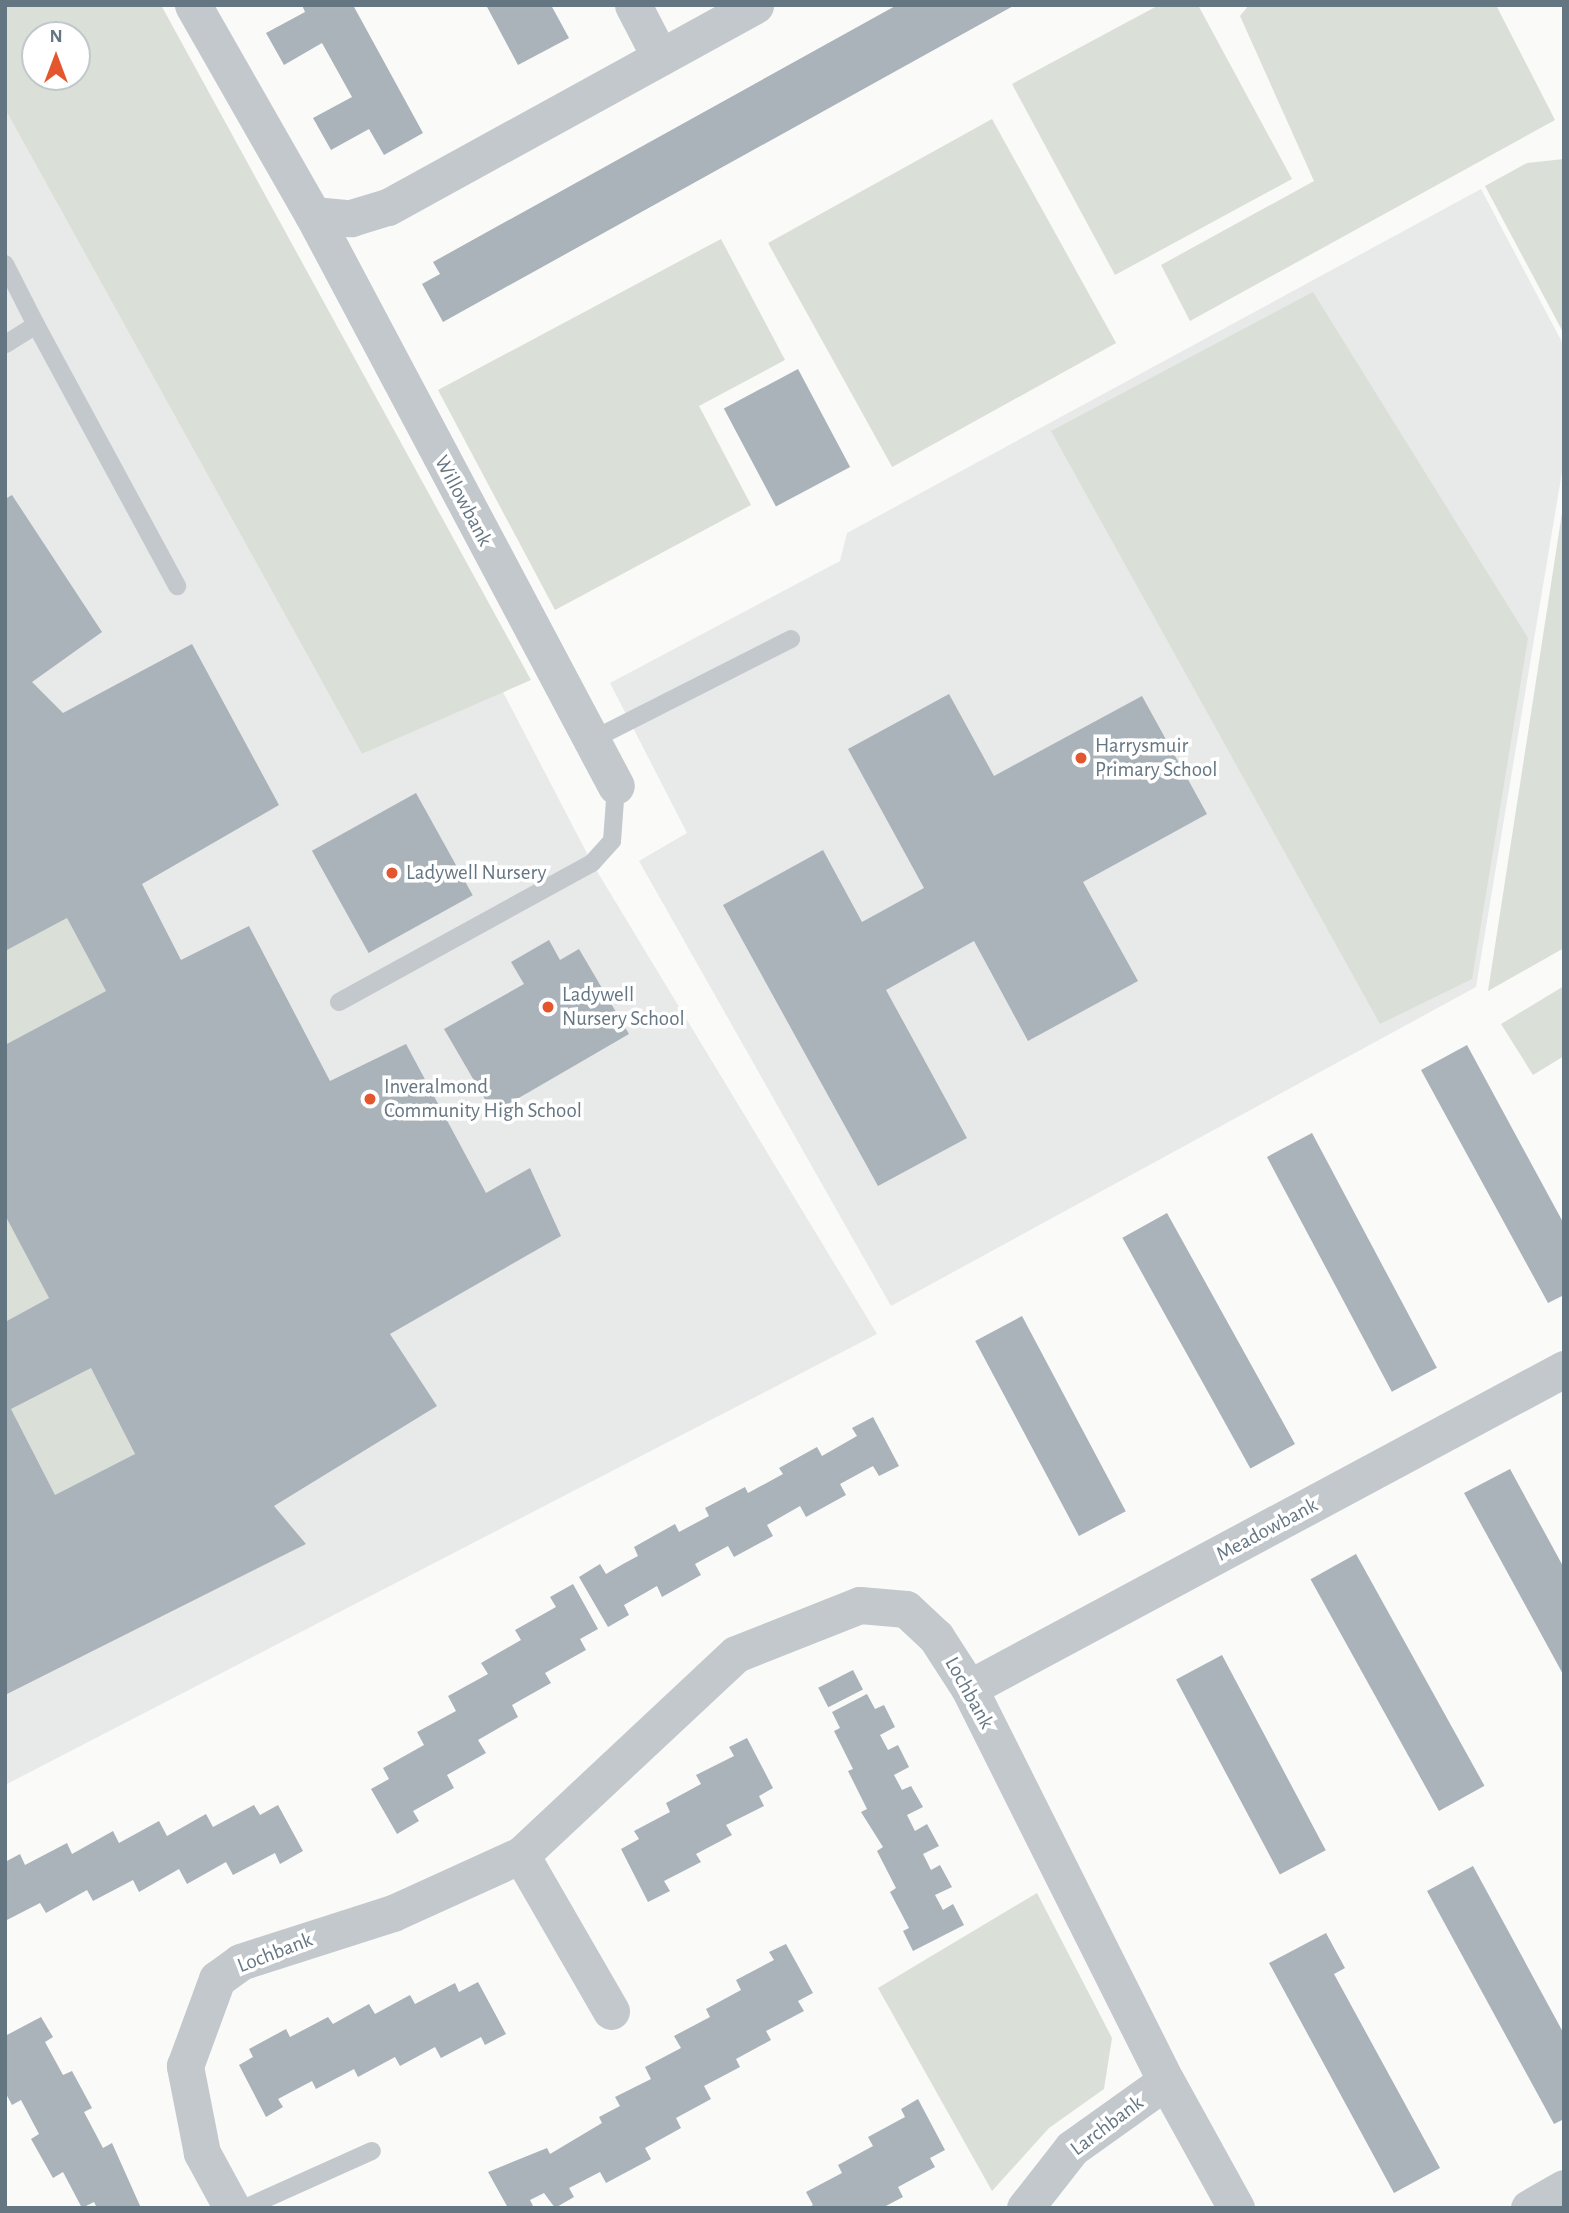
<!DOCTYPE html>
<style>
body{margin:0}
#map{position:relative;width:1569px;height:2213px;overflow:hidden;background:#fafaf8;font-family:"Alegreya Sans",sans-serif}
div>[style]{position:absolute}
.built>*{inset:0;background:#e8e9e9}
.green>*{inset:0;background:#dadfd7;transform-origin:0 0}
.building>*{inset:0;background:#aab3b9;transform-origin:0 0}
.service>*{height:18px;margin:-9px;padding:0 9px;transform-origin:9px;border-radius:9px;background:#c3c8cc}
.minor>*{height:37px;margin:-18.5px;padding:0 18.5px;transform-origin:18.5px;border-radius:18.5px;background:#c3c8cc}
.dots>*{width:19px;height:19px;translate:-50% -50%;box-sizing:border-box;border:4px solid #fff;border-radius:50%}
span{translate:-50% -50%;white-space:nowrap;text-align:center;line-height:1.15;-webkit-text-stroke:7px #fff;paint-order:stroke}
.street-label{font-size:21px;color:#657683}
.poi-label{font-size:21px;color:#657683}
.left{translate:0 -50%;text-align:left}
.frame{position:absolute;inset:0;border:7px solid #657683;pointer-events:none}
.north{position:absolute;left:21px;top:21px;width:70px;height:70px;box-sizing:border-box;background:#fff;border:2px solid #c1c8cd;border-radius:50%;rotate:0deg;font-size:19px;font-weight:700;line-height:28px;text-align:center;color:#657683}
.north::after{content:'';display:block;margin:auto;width:24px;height:32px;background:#e4572e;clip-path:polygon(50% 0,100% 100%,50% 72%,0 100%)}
</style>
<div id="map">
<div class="built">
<div style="clip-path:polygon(5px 109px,362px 754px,503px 692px,592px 863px,877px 1334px,5px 1785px)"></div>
<div style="clip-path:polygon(1481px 189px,1564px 346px,1564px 460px,1476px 987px,891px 1306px,639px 861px,687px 833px,610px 683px,840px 561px,847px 533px)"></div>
</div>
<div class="green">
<div style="clip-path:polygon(evenodd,5px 5px,161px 5px,531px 680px,362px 754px,5px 109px,5px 5px,35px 35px,77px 35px,77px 77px,35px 77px,35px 35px)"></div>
<div style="clip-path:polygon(1159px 5px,1198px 5px,1292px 179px,1115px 275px,1012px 84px)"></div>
<div style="clip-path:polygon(1249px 5px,1496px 5px,1555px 120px,1190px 321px,1161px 265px,1314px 181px,1240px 16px)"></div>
<div style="left:992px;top:119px;width:256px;height:256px;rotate:61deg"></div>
<div style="clip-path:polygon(1564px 159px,1564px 334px,1485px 186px,1527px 163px)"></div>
<div style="clip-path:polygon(721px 239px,785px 360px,699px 406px,751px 505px,555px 610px,438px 390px)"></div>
<div style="clip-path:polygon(1313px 292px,1528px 638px,1472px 979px,1380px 1024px,1051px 431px)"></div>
<div style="clip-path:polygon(1564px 500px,1564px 948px,1488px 991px)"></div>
<div style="clip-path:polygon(67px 918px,106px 991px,5px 1045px,5px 951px)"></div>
<div style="clip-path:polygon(1564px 986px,1564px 1056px,1533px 1075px,1501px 1024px)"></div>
<div style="clip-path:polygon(6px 1215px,49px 1298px,5px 1322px,5px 1216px)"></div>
<div style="left:91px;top:1368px;width:97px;height:90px;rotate:63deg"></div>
<div style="clip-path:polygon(1037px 1893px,1112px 2038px,1104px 2089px,1049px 2128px,992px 2191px,878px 1988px)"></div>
</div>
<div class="building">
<div style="clip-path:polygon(302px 5px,353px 5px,423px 133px,384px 155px,369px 129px,331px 150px,313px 118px,352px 97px,322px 43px,284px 65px,266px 33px,305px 12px)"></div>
<div style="clip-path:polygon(486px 5px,551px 5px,569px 38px,518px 65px)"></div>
<div style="clip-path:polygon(897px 5px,1015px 5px,443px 322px,422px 284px,440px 274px,433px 262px)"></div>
<div style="left:798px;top:369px;width:111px;height:84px;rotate:62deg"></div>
<div style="clip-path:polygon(evenodd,12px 495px,102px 632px,32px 682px,63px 713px,192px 644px,279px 805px,142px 884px,181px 960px,249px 926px,330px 1081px,406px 1044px,486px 1193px,530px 1168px,561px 1236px,390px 1334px,437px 1406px,274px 1506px,306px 1544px,5px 1695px,5px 1322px,49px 1298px,5px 1215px,5px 1045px,106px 991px,67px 918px,5px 951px,5px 499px,12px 495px,91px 1368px,135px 1454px,55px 1495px,11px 1409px,91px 1368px)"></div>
<div style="clip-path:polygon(949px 694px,994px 776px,1142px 696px,1207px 814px,1083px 882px,1138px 981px,1028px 1041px,974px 941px,886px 990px,967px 1138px,878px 1186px,723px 905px,823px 850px,862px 922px,924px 888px,848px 749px)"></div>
<div style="left:416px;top:793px;width:117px;height:119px;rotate:61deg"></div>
<div style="clip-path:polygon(549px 940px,560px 960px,579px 949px,629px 1034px,493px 1113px,444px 1029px,524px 984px,511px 962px)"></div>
<div style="clip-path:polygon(1467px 1045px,1564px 1224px,1564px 1295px,1548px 1303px,1421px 1070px)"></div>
<div style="left:1312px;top:1133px;width:266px;height:51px;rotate:62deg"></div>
<div style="left:1167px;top:1213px;width:264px;height:51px;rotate:61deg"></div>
<div style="left:1022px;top:1316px;width:221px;height:53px;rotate:62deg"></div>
<div style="clip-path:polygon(873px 1417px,899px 1466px,879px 1476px,873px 1466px,840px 1484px,846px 1495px,806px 1517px,800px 1506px,767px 1525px,773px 1536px,734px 1557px,728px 1546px,695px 1564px,701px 1575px,662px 1597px,657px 1586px,624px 1605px,629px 1615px,608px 1627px,579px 1577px,600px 1564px,606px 1574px,623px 1564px,638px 1556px,634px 1547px,675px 1524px,679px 1532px,709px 1516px,705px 1508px,745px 1487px,748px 1493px,783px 1474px,779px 1468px,817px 1447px,822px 1456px,857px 1436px,852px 1428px)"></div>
<div style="clip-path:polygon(1510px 1469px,1564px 1568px,1564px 1676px,1464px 1493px)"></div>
<div style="left:1356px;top:1554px;width:265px;height:52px;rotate:61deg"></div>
<div style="clip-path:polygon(573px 1584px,598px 1629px,580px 1639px,586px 1650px,545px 1673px,551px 1683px,512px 1705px,518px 1717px,478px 1740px,486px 1753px,447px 1775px,454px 1788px,413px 1811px,419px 1821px,397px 1834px,371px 1789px,389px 1779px,383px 1768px,424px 1745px,417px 1732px,456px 1711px,448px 1696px,488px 1674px,481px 1663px,521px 1640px,515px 1630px,556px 1607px,550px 1597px)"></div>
<div style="left:1222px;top:1655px;width:221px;height:52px;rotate:62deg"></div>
<div style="left:853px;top:1670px;width:22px;height:39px;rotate:63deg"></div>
<div style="clip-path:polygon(867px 1694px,875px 1709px,884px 1705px,895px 1727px,880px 1735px,888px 1750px,898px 1745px,909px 1767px,894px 1775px,902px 1790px,911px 1786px,923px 1807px,907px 1815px,915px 1831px,927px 1824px,939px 1846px,923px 1854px,931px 1870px,940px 1865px,952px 1887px,935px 1895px,943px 1910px,953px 1904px,964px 1925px,913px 1951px,903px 1931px,909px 1928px,890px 1892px,896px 1888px,877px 1851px,883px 1847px,861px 1812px,867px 1809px,848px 1771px,853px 1769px,834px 1731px,840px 1728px,832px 1712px)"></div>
<div style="clip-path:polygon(747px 1738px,773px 1788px,759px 1796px,764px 1806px,726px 1825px,732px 1835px,696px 1854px,701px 1862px,664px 1881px,670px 1891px,648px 1902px,621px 1849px,639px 1839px,634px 1831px,670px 1812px,666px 1803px,701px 1784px,696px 1775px,734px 1756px,729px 1747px)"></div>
<div style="clip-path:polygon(254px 1805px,260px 1815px,278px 1805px,303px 1851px,280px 1864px,275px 1853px,233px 1875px,226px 1862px,187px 1884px,179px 1869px,139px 1892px,133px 1880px,93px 1901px,87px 1890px,46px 1913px,40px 1903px,5px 1921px,5px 1862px,20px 1854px,25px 1865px,67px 1843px,72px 1854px,113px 1831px,119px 1843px,159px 1821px,167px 1836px,206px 1814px,213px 1827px)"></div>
<div style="clip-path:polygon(1473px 1866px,1564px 2034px,1564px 2119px,1554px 2124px,1427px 1891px)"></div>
<div style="clip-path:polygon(1326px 1933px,1345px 1968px,1334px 1974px,1440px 2168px,1394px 2193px,1269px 1963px)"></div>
<div style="clip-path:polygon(786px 1944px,813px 1993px,798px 2001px,804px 2011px,766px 2031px,771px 2040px,736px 2059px,740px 2067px,704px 2086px,711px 2099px,676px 2118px,681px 2128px,645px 2148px,651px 2159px,606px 2183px,600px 2172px,569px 2188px,574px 2197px,555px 2208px,544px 2193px,530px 2200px,534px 2208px,508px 2208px,488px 2172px,547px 2148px,550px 2154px,602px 2123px,599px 2117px,620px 2106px,615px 2097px,651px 2079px,645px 2067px,681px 2048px,674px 2036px,710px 2017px,706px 2009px,741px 1990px,736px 1980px,774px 1960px,769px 1952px)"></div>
<div style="clip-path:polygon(478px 1982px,506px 2034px,485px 2045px,481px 2037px,441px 2058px,435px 2047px,400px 2066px,395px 2057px,358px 2077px,354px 2069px,316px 2089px,312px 2081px,278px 2099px,283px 2107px,266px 2117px,239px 2065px,253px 2057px,249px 2049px,286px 2029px,290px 2037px,328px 2017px,333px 2024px,369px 2004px,375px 2014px,410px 1995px,415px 2004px,455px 1983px,459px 1992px)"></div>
<div style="clip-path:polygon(41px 2017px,53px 2037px,45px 2042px,63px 2075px,72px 2071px,92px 2108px,84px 2112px,103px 2148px,112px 2143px,141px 2208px,97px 2208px,94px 2202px,82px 2208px,63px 2172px,53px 2178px,31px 2139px,39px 2134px,21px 2100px,12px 2105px,5px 2092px,5px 2036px)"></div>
<div style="clip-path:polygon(918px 2099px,945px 2150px,930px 2158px,935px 2167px,898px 2187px,903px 2197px,882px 2208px,807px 2208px,813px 2205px,806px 2192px,842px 2173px,838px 2165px,873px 2146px,868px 2137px,905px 2117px,901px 2109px)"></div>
</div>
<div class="service">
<div style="left:5px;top:264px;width:68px;rotate:63.1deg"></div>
<div style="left:36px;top:325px;width:36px;rotate:148deg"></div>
<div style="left:36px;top:325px;width:297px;rotate:61.6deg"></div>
<div style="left:594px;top:739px;width:221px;rotate:-26.9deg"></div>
<div style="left:339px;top:1002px;width:289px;rotate:-28.8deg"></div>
<div style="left:592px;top:863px;width:30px;rotate:-48deg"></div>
<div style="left:612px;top:841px;width:55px;rotate:-85.8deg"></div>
<div style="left:245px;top:2208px;width:139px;rotate:-24.2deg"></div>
</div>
<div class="minor">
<div style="left:193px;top:5px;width:242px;rotate:60.3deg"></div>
<div style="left:313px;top:215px;width:646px;rotate:62.05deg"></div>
<div style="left:633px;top:5px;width:59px;rotate:62.6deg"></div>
<div style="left:313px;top:215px;width:38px;rotate:5deg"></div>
<div style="left:351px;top:218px;width:39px;rotate:-17deg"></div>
<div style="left:388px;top:207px;width:419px;rotate:-28.8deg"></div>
<div style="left:969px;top:1688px;width:675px;rotate:-28.2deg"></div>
<div style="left:521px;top:1855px;width:180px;rotate:60deg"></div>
<div style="left:232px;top:2208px;width:63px;rotate:-118.6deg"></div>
<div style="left:202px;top:2153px;width:89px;rotate:-101.1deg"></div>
<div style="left:185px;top:2066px;width:93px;rotate:-69.8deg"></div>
<div style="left:217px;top:1979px;width:29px;rotate:-36deg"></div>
<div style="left:240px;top:1962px;width:161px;rotate:-17.8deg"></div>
<div style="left:393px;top:1913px;width:141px;rotate:-24.4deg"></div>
<div style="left:521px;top:1855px;width:294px;rotate:-43.1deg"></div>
<div style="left:736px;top:1654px;width:133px;rotate:-21.6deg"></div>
<div style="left:860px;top:1605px;width:46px;rotate:5deg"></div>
<div style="left:906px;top:1609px;width:41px;rotate:43deg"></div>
<div style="left:936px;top:1637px;width:61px;rotate:57.1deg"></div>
<div style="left:969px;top:1688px;width:440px;rotate:63.4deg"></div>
<div style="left:1166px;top:2081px;width:145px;rotate:61.1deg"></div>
<div style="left:1025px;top:2208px;width:76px;rotate:-51.9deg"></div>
<div style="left:1072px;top:2148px;width:115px;rotate:-35.5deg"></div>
<div style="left:1529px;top:2208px;width:40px;rotate:-29.7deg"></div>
</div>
<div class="dots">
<div style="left:1081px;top:758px;background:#e4572e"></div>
<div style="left:392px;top:873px;background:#e4572e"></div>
<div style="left:548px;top:1007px;background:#e4572e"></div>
<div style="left:370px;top:1099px;background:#e4572e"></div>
</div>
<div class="street-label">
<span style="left:463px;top:501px;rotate:62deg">Willowbank</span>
<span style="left:1267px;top:1530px;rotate:-28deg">Meadowbank</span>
<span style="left:969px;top:1693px;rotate:61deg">Lochbank</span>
<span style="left:275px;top:1953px;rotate:-21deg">Lochbank</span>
<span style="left:1107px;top:2126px;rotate:-37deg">Larchbank</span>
</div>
<div class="poi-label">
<span class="left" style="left:1095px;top:758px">Harrysmuir<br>Primary School</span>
<span class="left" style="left:406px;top:873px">Ladywell Nursery</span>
<span class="left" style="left:562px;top:1007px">Ladywell<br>Nursery School</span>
<span class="left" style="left:384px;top:1099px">Inveralmond<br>Community High School</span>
</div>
<div class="frame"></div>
<div class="north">N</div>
</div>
